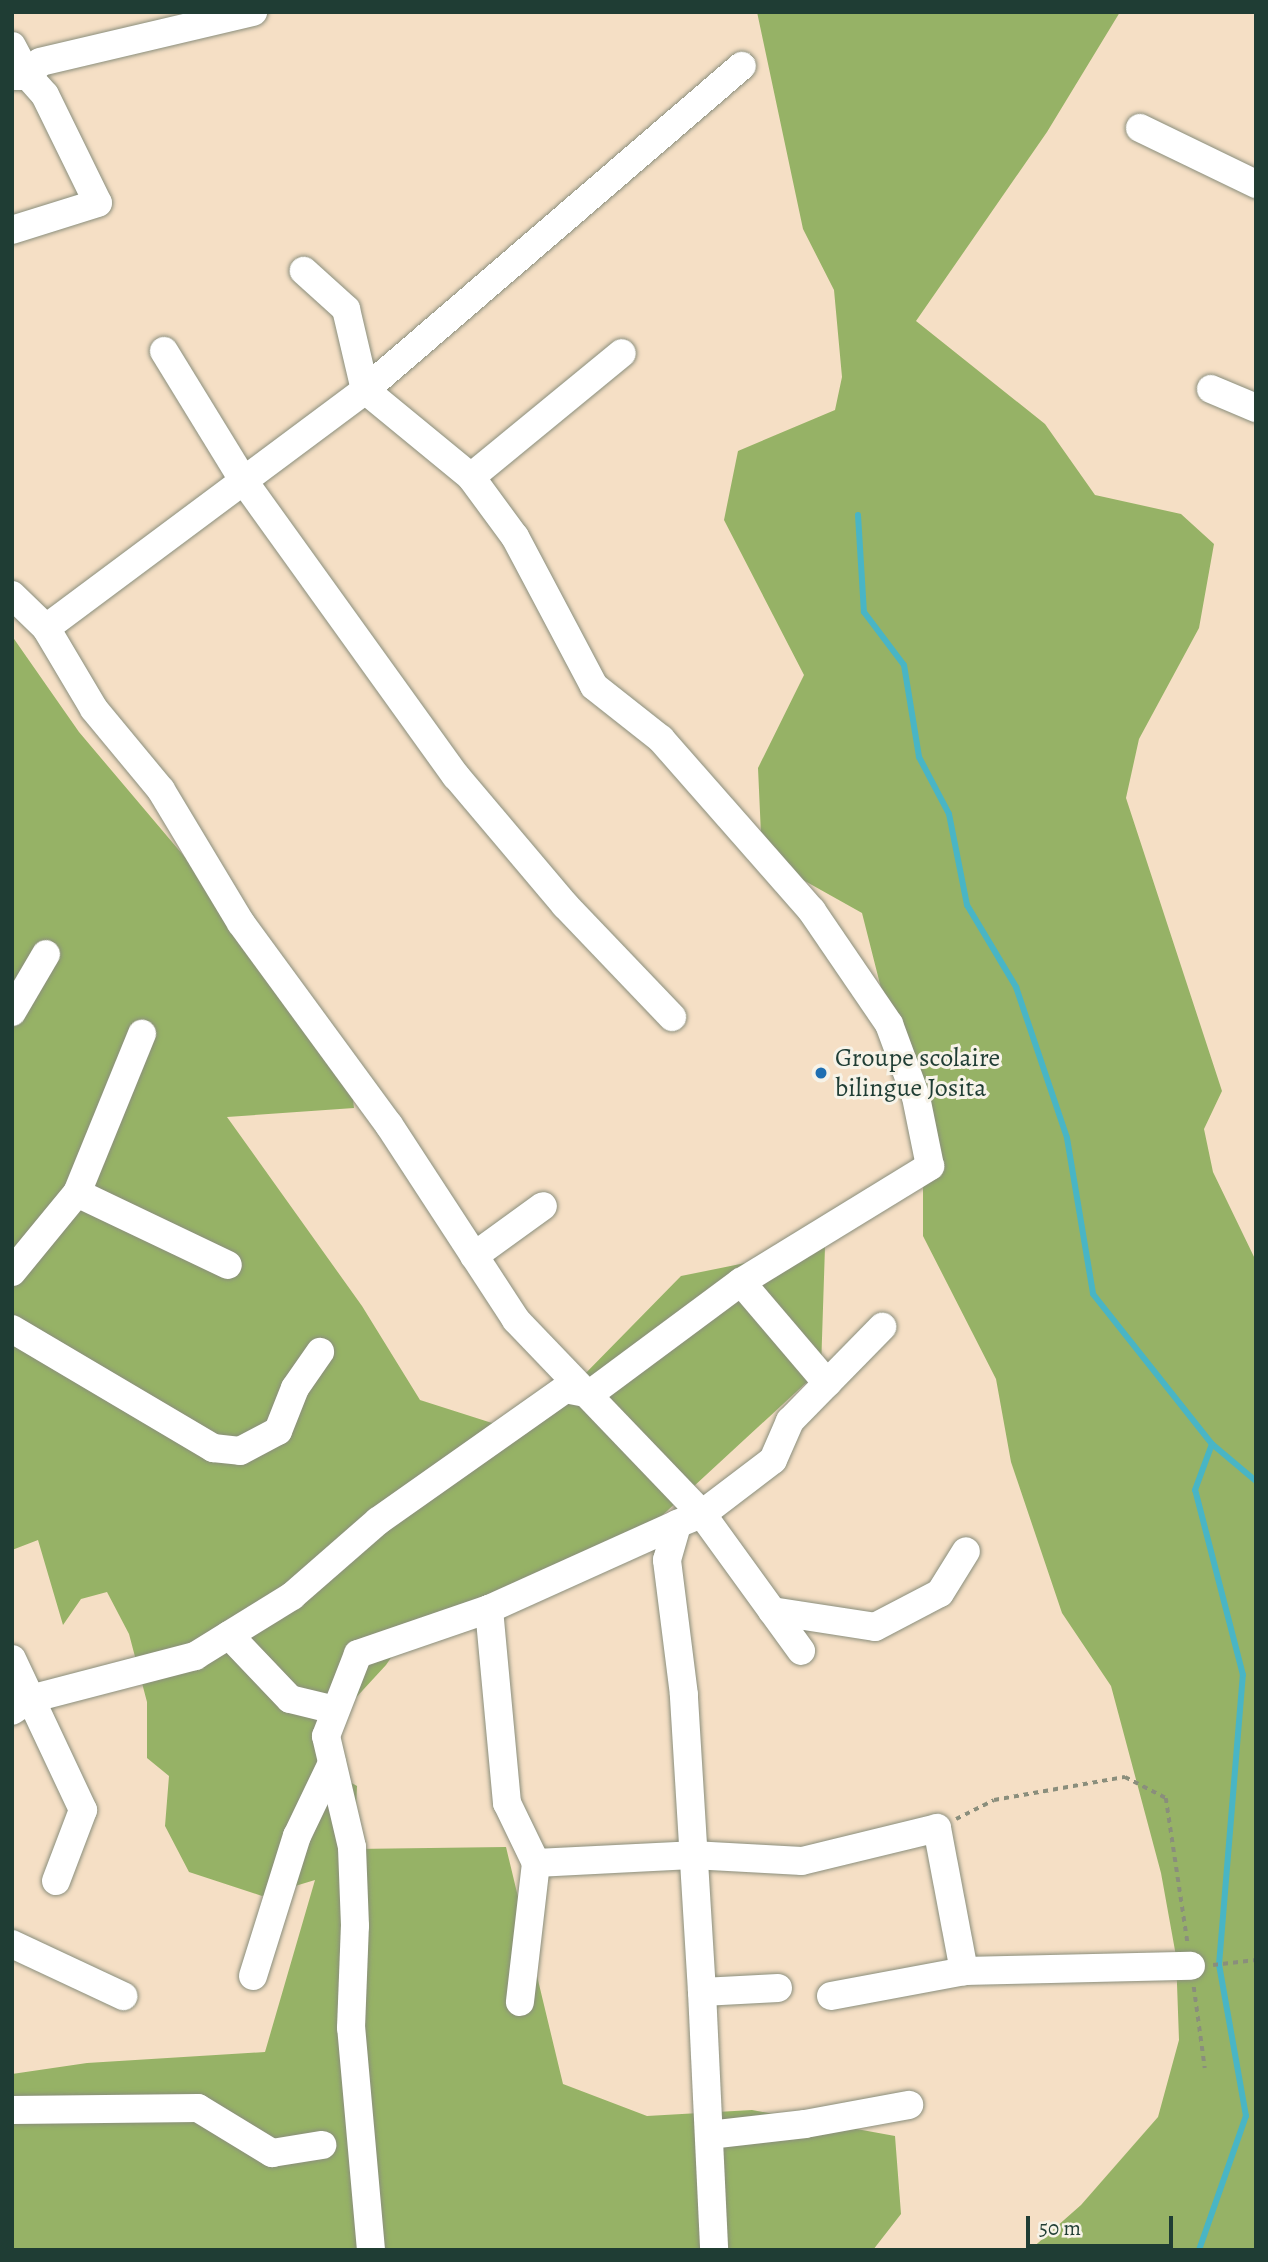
<!DOCTYPE html>
<style>
body{margin:0}
#map{position:relative;width:1268px;height:2262px;overflow:hidden;background:#f5dfc5;font-family:Alegreya,serif}
div>[style]{position:absolute}
.forest>*{inset:0;background:#96b266}
.stream>*{height:6px;margin:-3px;padding:0 3px;transform-origin:3px;border-radius:3px;background:#49b5c5}
.path>*{height:3.5px;margin-top:-1.75px;transform-origin:0;background:repeating-linear-gradient(90deg,#8a8e7c 0 5px,transparent 0 10px)}
.roads{filter:drop-shadow(0 0 2px #8a8e7c) drop-shadow(0 0 2px #8a8e7c)}
.minor>*{height:28px;margin:-14px;padding:0 14px;transform-origin:14px;border-radius:14px;background:#fff}
.dots>*{width:19px;height:19px;translate:-50% -50%;box-sizing:border-box;border:4px solid #f7f3e8;border-radius:50%}
span{translate:-50% -50%;white-space:nowrap;text-align:center;line-height:1.15;-webkit-text-stroke:6px #f7f3e8;paint-order:stroke}
.poi-label{font-size:26px;color:#1f3d34}
.left{translate:0 -50%;text-align:left}
.frame{position:absolute;inset:0;border:14px solid #1f3d34;pointer-events:none}
.scale{position:absolute;left:1026px;top:2216px;width:147px;height:32px;box-sizing:border-box;border:4px solid #1f3d34;border-top:0;padding-left:9px;font-size:21px;line-height:24px;white-space:nowrap;color:#1f3d34;-webkit-text-stroke:5px #f7f3e8;paint-order:stroke}
</style>
<div id="map">
<div class="forest">
<div style="clip-path:polygon(757px 12px,1120px 12px,1047px 132px,916px 321px,1045px 424px,1095px 495px,1181px 514px,1214px 544px,1199px 628px,1139px 739px,1126px 798px,1222px 1091px,1204px 1129px,1213px 1172px,1256px 1261px,1256px 2250px,1030px 2250px,1081px 2205px,1158px 2117px,1179px 2040px,1176px 1956px,1161px 1873px,1111px 1686px,1062px 1613px,1011px 1462px,996px 1379px,923px 1236px,923px 1154px,862px 913px,762px 857px,758px 768px,804px 675px,724px 520px,738px 451px,835px 410px,842px 377px,834px 290px,803px 229px)"></div>
<div style="clip-path:polygon(12px 636px,79px 732px,347px 1049px,354px 1108px,227px 1117px,362px 1306px,420px 1400px,526px 1434px,681px 1276px,825px 1247px,821px 1369px,628px 1547px,414px 1624px,386px 1665px,316px 1741px,327px 1769px,357px 1786px,354px 1849px,506px 1847px,563px 2084px,647px 2116px,752px 2110px,895px 2136px,901px 2214px,873px 2250px,12px 2250px,12px 2074px,87px 2063px,265px 2052px,315px 1880px,262px 1896px,189px 1872px,165px 1826px,169px 1776px,147px 1758px,147px 1702px,129px 1634px,107px 1592px,81px 1599px,63px 1625px,38px 1540px,12px 1550px)"></div>
</div>
<div class="stream">
<div style="left:858px;top:515px;width:97px;rotate:86.5deg"></div>
<div style="left:864px;top:612px;width:66px;rotate:53deg"></div>
<div style="left:904px;top:665px;width:93px;rotate:80.7deg"></div>
<div style="left:919px;top:757px;width:64px;rotate:62.2deg"></div>
<div style="left:949px;top:814px;width:93px;rotate:78.8deg"></div>
<div style="left:967px;top:905px;width:96px;rotate:59.1deg"></div>
<div style="left:1016px;top:987px;width:159px;rotate:71.3deg"></div>
<div style="left:1067px;top:1138px;width:158px;rotate:80.5deg"></div>
<div style="left:1093px;top:1294px;width:191px;rotate:51.6deg"></div>
<div style="left:1212px;top:1444px;width:57px;rotate:40.1deg"></div>
<div style="left:1199px;top:2250px;width:142px;rotate:-70.7deg"></div>
<div style="left:1246px;top:2116px;width:153px;rotate:-100.1deg"></div>
<div style="left:1219px;top:1965px;width:291px;rotate:-85.3deg"></div>
<div style="left:1243px;top:1675px;width:191px;rotate:-104.5deg"></div>
<div style="left:1195px;top:1490px;width:49px;rotate:-69.7deg"></div>
</div>
<div class="path">
<div style="left:956px;top:1819px;width:42px;rotate:-26.6deg"></div>
<div style="left:994px;top:1800px;width:133px;rotate:-10deg"></div>
<div style="left:1125px;top:1777px;width:46px;rotate:27.1deg"></div>
<div style="left:1166px;top:1798px;width:149px;rotate:81.5deg"></div>
<div style="left:1213px;top:1965px;width:43px;rotate:-6.6deg"></div>
<div style="left:1194px;top:1987px;width:82px;rotate:82.3deg"></div>
</div>
<div class="roads">
<div class="minor">
<div style="left:12px;top:46px;width:34px;rotate:62deg"></div>
<div style="left:28px;top:76px;width:18px;rotate:-49deg"></div>
<div style="left:40px;top:62px;width:219px;rotate:-13.2deg"></div>
<div style="left:12px;top:76px;width:16px"></div>
<div style="left:28px;top:76px;width:25px;rotate:48deg"></div>
<div style="left:45px;top:95px;width:120px;rotate:63.9deg"></div>
<div style="left:98px;top:203px;width:90px;rotate:162.6deg"></div>
<div style="left:1140px;top:128px;width:129px;rotate:25.8deg"></div>
<div style="left:164px;top:351px;width:151px;rotate:58.5deg"></div>
<div style="left:243px;top:480px;width:365px;rotate:54.3deg"></div>
<div style="left:456px;top:776px;width:169px;rotate:49.8deg"></div>
<div style="left:565px;top:905px;width:155px;rotate:46.3deg"></div>
<div style="left:1211px;top:389px;width:49px;rotate:22.9deg"></div>
<div style="left:471px;top:477px;width:195px;rotate:-39.4deg"></div>
<div style="left:12px;top:595px;width:47px;rotate:44.1deg"></div>
<div style="left:46px;top:628px;width:94px;rotate:59.3deg"></div>
<div style="left:94px;top:709px;width:105px;rotate:50.4deg"></div>
<div style="left:161px;top:790px;width:155px;rotate:59deg"></div>
<div style="left:241px;top:923px;width:250px;rotate:53.8deg"></div>
<div style="left:389px;top:1125px;width:233px;rotate:56.9deg"></div>
<div style="left:516px;top:1320px;width:269px;rotate:46.2deg"></div>
<div style="left:702px;top:1514px;width:169px;rotate:54.1deg"></div>
<div style="left:46px;top:628px;width:398px;rotate:-36.7deg"></div>
<div style="left:365px;top:390px;width:497px;rotate:-40.7deg"></div>
<div style="left:12px;top:1012px;width:67px;rotate:-59.6deg"></div>
<div style="left:77px;top:1193px;width:172px;rotate:-67.8deg"></div>
<div style="left:474px;top:1256px;width:85px;rotate:-35.9deg"></div>
<div style="left:12px;top:1272px;width:102px;rotate:-50.6deg"></div>
<div style="left:77px;top:1193px;width:167px;rotate:25.5deg"></div>
<div style="left:741px;top:1282px;width:133px;rotate:49.6deg"></div>
<div style="left:12px;top:1329px;width:234px;rotate:30.6deg"></div>
<div style="left:213px;top:1448px;width:27px;rotate:6deg"></div>
<div style="left:240px;top:1451px;width:43px;rotate:-27.8deg"></div>
<div style="left:278px;top:1431px;width:46px;rotate:-68.4deg"></div>
<div style="left:295px;top:1388px;width:44px;rotate:-55.2deg"></div>
<div style="left:489px;top:1609px;width:195px;rotate:84.7deg"></div>
<div style="left:507px;top:1803px;width:67px;rotate:64.2deg"></div>
<div style="left:536px;top:1863px;width:140px;rotate:96.6deg"></div>
<div style="left:772px;top:1611px;width:104px;rotate:8.8deg"></div>
<div style="left:875px;top:1627px;width:73px;rotate:-27.6deg"></div>
<div style="left:940px;top:1593px;width:49px;rotate:-58.2deg"></div>
<div style="left:229px;top:1635px;width:88px;rotate:46.4deg"></div>
<div style="left:290px;top:1699px;width:46px;rotate:13.7deg"></div>
<div style="left:12px;top:1659px;width:167px;rotate:64.8deg"></div>
<div style="left:83px;top:1810px;width:76px;rotate:110.8deg"></div>
<div style="left:12px;top:1711px;width:22px;rotate:-34deg"></div>
<div style="left:30px;top:1699px;width:171px;rotate:-14.6deg"></div>
<div style="left:195px;top:1656px;width:114px;rotate:-31.7deg"></div>
<div style="left:292px;top:1596px;width:114px;rotate:-41.1deg"></div>
<div style="left:378px;top:1521px;width:229px;rotate:-35.2deg"></div>
<div style="left:565px;top:1389px;width:25px;rotate:11deg"></div>
<div style="left:590px;top:1394px;width:188px;rotate:-36.6deg"></div>
<div style="left:741px;top:1282px;width:222px;rotate:-31.5deg"></div>
<div style="left:930px;top:1166px;width:70px;rotate:-101.5deg"></div>
<div style="left:916px;top:1097px;width:78px;rotate:-110.3deg"></div>
<div style="left:889px;top:1024px;width:137px;rotate:-124.3deg"></div>
<div style="left:812px;top:911px;width:229px;rotate:-131.3deg"></div>
<div style="left:661px;top:739px;width:85px;rotate:-141.7deg"></div>
<div style="left:594px;top:686px;width:169px;rotate:-117.9deg"></div>
<div style="left:515px;top:537px;width:74px;rotate:-126.3deg"></div>
<div style="left:471px;top:477px;width:137px;rotate:-140.6deg"></div>
<div style="left:365px;top:390px;width:83px;rotate:-103.2deg"></div>
<div style="left:346px;top:309px;width:57px;rotate:-137.9deg"></div>
<div style="left:536px;top:1863px;width:156px;rotate:-2.9deg"></div>
<div style="left:692px;top:1855px;width:110px;rotate:3.1deg"></div>
<div style="left:802px;top:1861px;width:139px;rotate:-13.7deg"></div>
<div style="left:937px;top:1828px;width:146px;rotate:79.3deg"></div>
<div style="left:12px;top:1944px;width:123px;rotate:25.1deg"></div>
<div style="left:253px;top:1976px;width:147px;rotate:-72.6deg"></div>
<div style="left:297px;top:1836px;width:81px;rotate:-64.4deg"></div>
<div style="left:778px;top:1988px;width:76px;rotate:177deg"></div>
<div style="left:702px;top:1992px;width:298px;rotate:-93.5deg"></div>
<div style="left:684px;top:1695px;width:136px;rotate:-97.2deg"></div>
<div style="left:667px;top:1560px;width:37px;rotate:-74deg"></div>
<div style="left:677px;top:1524px;width:27px;rotate:-22deg"></div>
<div style="left:702px;top:1514px;width:89px;rotate:-37.3deg"></div>
<div style="left:773px;top:1460px;width:43px;rotate:-66.4deg"></div>
<div style="left:790px;top:1421px;width:132px;rotate:-45.6deg"></div>
<div style="left:702px;top:1992px;width:258px;rotate:87.3deg"></div>
<div style="left:831px;top:1996px;width:135px;rotate:-10.6deg"></div>
<div style="left:964px;top:1971px;width:227px;rotate:-1.3deg"></div>
<div style="left:12px;top:2110px;width:186px;rotate:-0.6deg"></div>
<div style="left:198px;top:2108px;width:87px;rotate:31.3deg"></div>
<div style="left:272px;top:2153px;width:51px;rotate:-9.1deg"></div>
<div style="left:709px;top:2135px;width:97px;rotate:-6.5deg"></div>
<div style="left:805px;top:2124px;width:106px;rotate:-10.4deg"></div>
<div style="left:371px;top:2250px;width:223px;rotate:-95.1deg"></div>
<div style="left:351px;top:2028px;width:102px;rotate:-87.8deg"></div>
<div style="left:355px;top:1926px;width:79px;rotate:-92.2deg"></div>
<div style="left:352px;top:1847px;width:114px;rotate:-103.2deg"></div>
<div style="left:326px;top:1736px;width:88px;rotate:-68.7deg"></div>
<div style="left:358px;top:1654px;width:139px;rotate:-19deg"></div>
<div style="left:489px;top:1609px;width:206px;rotate:-24.3deg"></div>
</div>
</div>
<div class="dots">
<div style="left:821px;top:1073px;background:#1f6fb2"></div>
</div>
<div class="poi-label">
<span class="left" style="left:835px;top:1073px">Groupe scolaire<br>bilingue Josita</span>
</div>
<div class="frame"></div>
<div class="scale">50 m</div>
</div>
